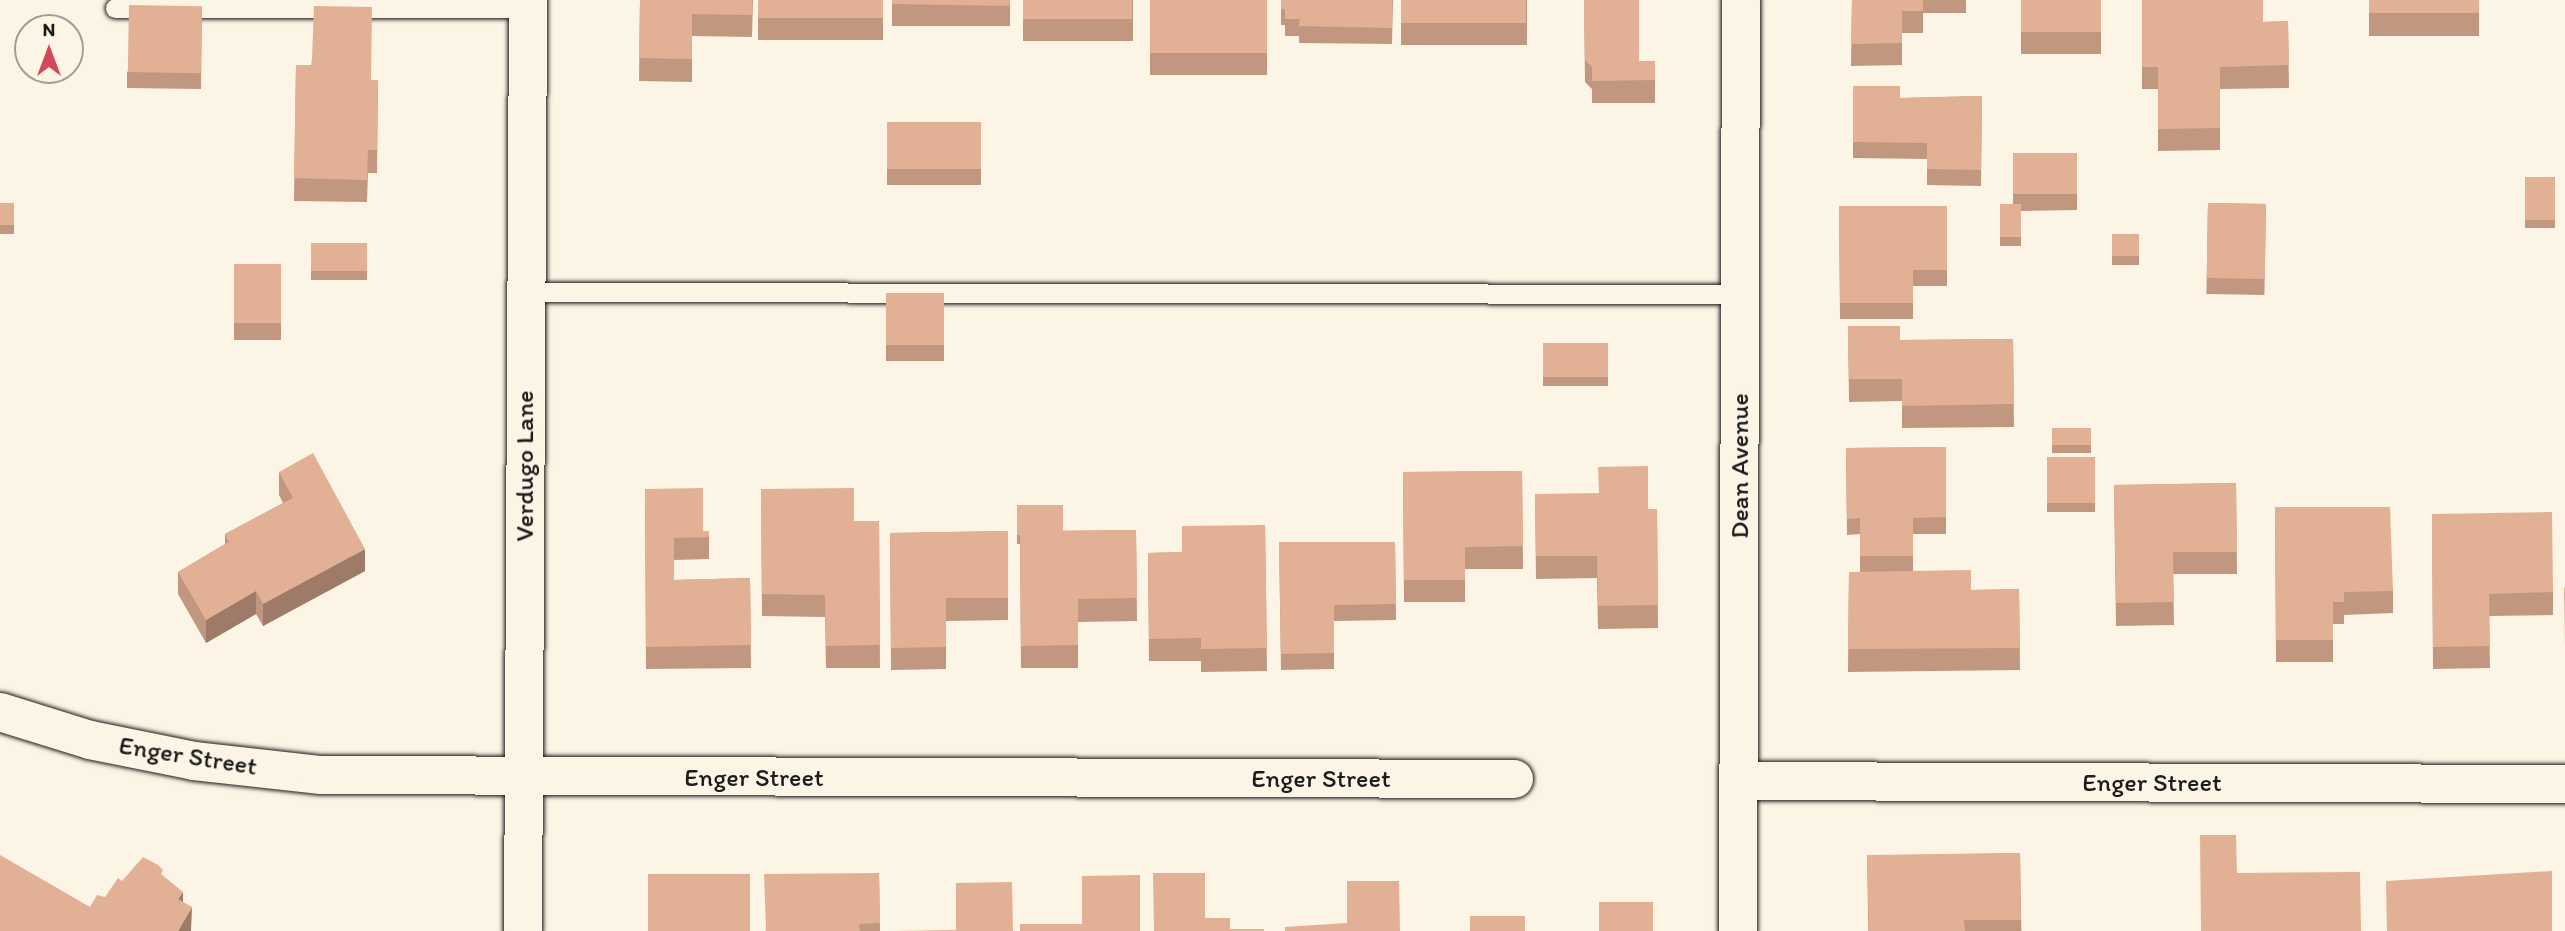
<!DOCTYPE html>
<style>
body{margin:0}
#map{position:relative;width:2565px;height:931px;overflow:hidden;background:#fcf5e5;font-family:Itim,sans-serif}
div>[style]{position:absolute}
.roads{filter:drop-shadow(0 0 2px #1c1c1c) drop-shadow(0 0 2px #1c1c1c)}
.service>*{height:19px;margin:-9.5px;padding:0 9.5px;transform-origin:9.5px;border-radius:9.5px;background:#fcf5e5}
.minor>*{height:38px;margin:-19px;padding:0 19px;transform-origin:19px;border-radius:19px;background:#fcf5e5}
.tertiary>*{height:38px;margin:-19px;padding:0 19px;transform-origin:19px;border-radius:19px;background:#fcf5e5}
.wall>*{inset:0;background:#c29780;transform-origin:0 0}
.shaded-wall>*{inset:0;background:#9e7b68}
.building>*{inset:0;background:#e2b095;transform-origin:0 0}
span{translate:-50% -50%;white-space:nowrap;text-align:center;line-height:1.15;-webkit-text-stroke:6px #fcf5e5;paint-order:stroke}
.street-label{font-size:26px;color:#1c1c1c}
.north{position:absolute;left:14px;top:14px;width:70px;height:70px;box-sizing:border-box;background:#fcf5e5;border:2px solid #a29e95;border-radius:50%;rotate:0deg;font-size:19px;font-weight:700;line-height:28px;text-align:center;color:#1c1c1c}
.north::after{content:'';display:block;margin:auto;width:24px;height:32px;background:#d1495b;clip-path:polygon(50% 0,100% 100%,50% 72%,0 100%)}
</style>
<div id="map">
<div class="roads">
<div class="service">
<div style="left:115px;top:8px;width:413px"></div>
<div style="left:526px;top:292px;width:1214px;rotate:0.09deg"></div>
</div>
<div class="minor">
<div style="left:0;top:712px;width:94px;rotate:17.3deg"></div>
<div style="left:90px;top:740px;width:106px;rotate:11.4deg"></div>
<div style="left:194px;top:761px;width:128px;rotate:6.3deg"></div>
<div style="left:321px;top:775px;width:1193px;rotate:0.19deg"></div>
<div style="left:1738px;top:781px;width:827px;rotate:0.21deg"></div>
<div style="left:1738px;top:931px;width:931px;rotate:-89.82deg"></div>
</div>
<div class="tertiary">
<div style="left:523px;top:931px;width:931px;rotate:-89.69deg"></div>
</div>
</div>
<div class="wall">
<div style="clip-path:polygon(640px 0,753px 0,752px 37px,692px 36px,692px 82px,639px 81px)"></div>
<div style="left:758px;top:0;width:125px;height:40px"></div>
<div style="left:892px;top:0;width:118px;height:26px"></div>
<div style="left:1023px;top:0;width:110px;height:41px"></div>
<div style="left:1150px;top:0;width:117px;height:75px"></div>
<div style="clip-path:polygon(1281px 0,1393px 0,1392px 44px,1299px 43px,1299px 36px,1285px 36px,1285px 25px,1281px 25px)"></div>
<div style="left:1401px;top:0;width:126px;height:45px"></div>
<div style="clip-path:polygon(1584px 0,1639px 61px,1655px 61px,1655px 103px,1592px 103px,1592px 89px,1585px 82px)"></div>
<div style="clip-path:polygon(1852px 0,1966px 0,1966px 13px,1923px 13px,1923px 33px,1902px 33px,1902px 65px,1851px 66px)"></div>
<div style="left:2021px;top:0;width:80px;height:54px"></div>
<div style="clip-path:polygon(2142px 0,2263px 22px,2288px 21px,2289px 88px,2220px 89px,2220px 150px,2158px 151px,2158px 89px,2142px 89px)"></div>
<div style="left:2369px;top:0;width:110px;height:36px"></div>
<div style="clip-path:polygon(202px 6px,201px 89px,127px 88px,127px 72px)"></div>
<div style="clip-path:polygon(296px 65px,371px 80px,378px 80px,377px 173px,368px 173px,367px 202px,294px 201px)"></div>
<div style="clip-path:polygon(1853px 86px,1900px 98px,1982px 96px,1981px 186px,1927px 185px,1927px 159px,1853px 158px)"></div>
<div style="left:887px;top:122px;width:94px;height:63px"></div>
<div style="clip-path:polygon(2077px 153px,2077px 210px,2021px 211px,2021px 246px,2000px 246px,2000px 205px,2013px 204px,2013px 154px)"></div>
<div style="left:2555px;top:177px;width:51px;height:30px;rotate:90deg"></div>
<div style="left:0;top:203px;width:14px;height:31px"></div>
<div style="left:2208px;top:203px;width:58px;height:91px;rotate:1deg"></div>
<div style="clip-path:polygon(1839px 206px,1947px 206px,1947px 286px,1913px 286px,1913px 319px,1840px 319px)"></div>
<div style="left:2112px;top:234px;width:27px;height:31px"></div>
<div style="left:367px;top:243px;width:37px;height:56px;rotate:90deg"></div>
<div style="left:281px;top:264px;width:76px;height:47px;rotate:90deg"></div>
<div style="left:886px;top:293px;width:58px;height:68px"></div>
<div style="clip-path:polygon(1848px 326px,1900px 340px,2013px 339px,2014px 427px,1902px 428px,1902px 401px,1849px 402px)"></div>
<div style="left:1543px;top:343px;width:65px;height:43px"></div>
<div style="left:2052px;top:428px;width:39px;height:25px"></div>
<div style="clip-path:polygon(1946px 447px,1946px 534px,1913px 534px,1913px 571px,1971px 590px,2019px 589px,2020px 670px,1848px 672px,1849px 572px,1860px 572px,1860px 534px,1847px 535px,1846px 448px)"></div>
<div style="left:2047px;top:457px;width:48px;height:55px"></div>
<div style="clip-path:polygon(1522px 471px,1523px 569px,1465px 569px,1465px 602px,1404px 602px,1403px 472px)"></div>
<div style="clip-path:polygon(279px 472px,365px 571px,263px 626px,256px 614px,206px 643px,178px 594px,178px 572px,225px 544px,225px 534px,283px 503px,279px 495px)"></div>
<div style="clip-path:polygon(2236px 483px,2237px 574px,2173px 574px,2174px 625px,2116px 626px,2114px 485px)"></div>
<div style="clip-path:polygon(645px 489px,703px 531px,709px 531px,709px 559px,674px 560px,674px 580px,750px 578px,751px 668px,646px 669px)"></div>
<div style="clip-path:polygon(761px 489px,854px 521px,879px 521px,880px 668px,826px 668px,825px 617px,762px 616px)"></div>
<div style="clip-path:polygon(1535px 494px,1648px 509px,1657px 509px,1658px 628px,1598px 629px,1597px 578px,1536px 579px)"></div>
<div style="clip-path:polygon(1017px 505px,1063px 531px,1136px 530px,1137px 621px,1078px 622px,1078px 668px,1021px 668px,1020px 544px,1017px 544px)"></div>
<div style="clip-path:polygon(2275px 507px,2393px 591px,2393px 613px,2344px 615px,2344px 624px,2333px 624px,2333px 662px,2276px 662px)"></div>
<div style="clip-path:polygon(2432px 514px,2553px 592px,2553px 615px,2489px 616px,2490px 668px,2433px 669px)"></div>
<div style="clip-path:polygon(1265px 525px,1267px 671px,1201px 672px,1201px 661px,1149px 661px,1148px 553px,1182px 552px)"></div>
<div style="clip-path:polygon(1008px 531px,1008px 620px,946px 621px,946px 669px,891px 670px,890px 533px)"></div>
<div style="clip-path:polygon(1279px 542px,1395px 542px,1396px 620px,1334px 621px,1334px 669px,1281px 670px)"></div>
<div style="left:2020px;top:853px;width:78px;height:153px;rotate:89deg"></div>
<div style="clip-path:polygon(879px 873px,880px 931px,765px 931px)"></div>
</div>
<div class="shaded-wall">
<div style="clip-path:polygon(365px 549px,365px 571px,263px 626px,263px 604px)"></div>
<div style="clip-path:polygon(256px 591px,256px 614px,206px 643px,206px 620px)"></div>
<div style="clip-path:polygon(183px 892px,183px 914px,178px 899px)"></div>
<div style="clip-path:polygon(192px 907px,191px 931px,178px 931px)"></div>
</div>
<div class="building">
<div style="clip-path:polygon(640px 0,752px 0,752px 15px,692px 14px,692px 59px,639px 58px)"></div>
<div style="left:758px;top:0;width:125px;height:18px"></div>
<div style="clip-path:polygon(892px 0,1010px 0,1009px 6px,892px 4px)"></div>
<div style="left:1023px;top:0;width:109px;height:19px"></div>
<div style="left:1150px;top:0;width:117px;height:53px"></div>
<div style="clip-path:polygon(1281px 0,1392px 0,1392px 28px,1299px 26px,1300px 19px,1285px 19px,1285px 9px,1281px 9px)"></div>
<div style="left:1401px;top:0;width:125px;height:23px"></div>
<div style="clip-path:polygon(1584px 0,1639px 0,1639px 61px,1655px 61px,1655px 80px,1592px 81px,1592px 67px,1585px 60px)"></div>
<div style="clip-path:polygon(1852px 0,1923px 0,1923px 11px,1902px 11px,1902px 43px,1851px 44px)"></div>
<div style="left:2021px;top:0;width:80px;height:32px"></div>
<div style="clip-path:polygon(2142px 0,2263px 0,2263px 22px,2288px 21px,2289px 65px,2220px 67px,2220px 128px,2158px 129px,2158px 67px,2142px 67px)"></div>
<div style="left:2369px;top:0;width:110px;height:13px"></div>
<div style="left:129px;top:5px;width:73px;height:67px;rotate:1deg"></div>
<div style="clip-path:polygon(314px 6px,372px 7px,371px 80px,378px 80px,377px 150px,368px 150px,367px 180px,294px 178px,296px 65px,311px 65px,312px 59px)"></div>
<div style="clip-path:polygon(1853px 86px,1900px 86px,1900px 98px,1982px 96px,1981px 170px,1927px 169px,1927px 143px,1853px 142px)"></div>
<div style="left:887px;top:122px;width:94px;height:47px"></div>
<div style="left:2077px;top:153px;width:41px;height:64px;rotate:90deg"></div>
<div style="left:2555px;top:177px;width:43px;height:30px;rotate:90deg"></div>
<div style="left:0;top:203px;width:14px;height:22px"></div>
<div style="left:2208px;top:203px;width:58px;height:75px;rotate:1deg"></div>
<div style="left:2021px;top:204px;width:33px;height:21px;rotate:90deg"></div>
<div style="clip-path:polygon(1839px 206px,1947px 206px,1947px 270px,1913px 270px,1913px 303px,1840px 303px)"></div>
<div style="left:2112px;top:234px;width:27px;height:22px"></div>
<div style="left:367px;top:243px;width:28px;height:56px;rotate:90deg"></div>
<div style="left:281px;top:264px;width:59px;height:47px;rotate:90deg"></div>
<div style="left:886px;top:293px;width:58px;height:52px"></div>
<div style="clip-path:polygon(1848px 326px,1900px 326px,1900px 340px,2013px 339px,2014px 404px,1902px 406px,1902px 379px,1849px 379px)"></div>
<div style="left:1543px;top:343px;width:65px;height:34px"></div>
<div style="left:2052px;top:428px;width:39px;height:17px"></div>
<div style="clip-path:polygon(1946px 447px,1946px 517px,1913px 518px,1913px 556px,1860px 556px,1860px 518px,1847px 519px,1846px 448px)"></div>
<div style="clip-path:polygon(313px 453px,365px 549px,263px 604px,256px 591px,206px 620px,178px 572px,229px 542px,225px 534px,293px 498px,279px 472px)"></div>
<div style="left:2047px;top:457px;width:48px;height:46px"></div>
<div style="clip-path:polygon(1648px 466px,1648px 509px,1657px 509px,1658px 605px,1598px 606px,1597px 556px,1536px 556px,1535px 494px,1599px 493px,1598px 467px)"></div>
<div style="clip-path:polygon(1522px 471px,1523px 546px,1465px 547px,1465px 580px,1404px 580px,1403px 472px)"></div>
<div style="clip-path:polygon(2236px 483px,2237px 552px,2173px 552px,2174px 602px,2116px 603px,2114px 485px)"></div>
<div style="clip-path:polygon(703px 488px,703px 531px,709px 531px,709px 537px,674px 538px,674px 580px,750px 578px,751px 645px,646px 647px,645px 489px)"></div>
<div style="clip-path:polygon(854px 488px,854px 521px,879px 521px,880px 645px,826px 646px,825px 595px,762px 594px,761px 489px)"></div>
<div style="clip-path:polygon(1017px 505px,1063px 505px,1063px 531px,1020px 531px,1020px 535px,1017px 535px)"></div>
<div style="clip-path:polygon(2275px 507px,2390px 507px,2393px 591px,2344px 592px,2344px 602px,2333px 602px,2333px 640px,2276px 640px)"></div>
<div style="clip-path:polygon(2552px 512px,2553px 592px,2489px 594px,2490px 646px,2433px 647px,2432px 514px)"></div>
<div style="clip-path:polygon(1265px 525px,1267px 648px,1201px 649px,1201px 638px,1149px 639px,1148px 553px,1182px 552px,1182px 526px)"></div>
<div style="clip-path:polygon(1136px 530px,1137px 598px,1078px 599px,1078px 645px,1021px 646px,1020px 531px)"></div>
<div style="clip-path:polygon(1008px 531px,1008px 598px,946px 598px,946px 647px,891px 648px,890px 533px)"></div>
<div style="clip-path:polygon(1279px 542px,1395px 542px,1396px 604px,1334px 605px,1334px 653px,1281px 654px)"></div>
<div style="clip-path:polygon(1971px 570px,1971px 590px,2019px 589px,2020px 648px,1848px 649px,1849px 572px)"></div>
<div style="clip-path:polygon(2565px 587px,2565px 647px,2564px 588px)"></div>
<div style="clip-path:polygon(2200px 835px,2236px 835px,2237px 873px,2360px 872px,2361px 931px,2201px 931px)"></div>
<div style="clip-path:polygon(2020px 853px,2021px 920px,1964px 920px,1965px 931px,1869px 931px,1867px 855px)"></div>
<div style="clip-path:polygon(0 855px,90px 907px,97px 895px,105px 897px,118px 878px,122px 881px,143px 857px,158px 865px,163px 870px,161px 874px,183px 892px,178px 899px,192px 907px,178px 931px,0 931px)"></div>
<div style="clip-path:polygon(2552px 871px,2552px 931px,2387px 931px,2386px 881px)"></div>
<div style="clip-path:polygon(879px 873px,880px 923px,859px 924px,860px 931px,766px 931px,764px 874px)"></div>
<div style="clip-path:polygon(1153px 873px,1205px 873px,1205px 918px,1230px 918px,1230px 929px,1264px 929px,1264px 931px,1154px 931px)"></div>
<div style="left:648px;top:874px;width:102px;height:57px"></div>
<div style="clip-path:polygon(1140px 875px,1140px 931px,1020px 931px,1020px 924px,1082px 924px,1082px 876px)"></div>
<div style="clip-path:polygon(1347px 881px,1399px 881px,1400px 931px,1285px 931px,1285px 927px,1347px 923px)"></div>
<div style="clip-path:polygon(1012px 882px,1013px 931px,893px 931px,956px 930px,956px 883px)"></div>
<div style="left:1653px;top:902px;width:29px;height:54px;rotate:90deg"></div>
<div style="left:1525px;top:916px;width:15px;height:55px;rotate:90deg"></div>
</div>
<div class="street-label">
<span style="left:525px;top:466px;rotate:-90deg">Verdugo Lane</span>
<span style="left:1740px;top:466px;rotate:-90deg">Dean Avenue</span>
<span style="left:188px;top:756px;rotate:9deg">Enger Street</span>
<span style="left:754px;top:778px">Enger Street</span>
<span style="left:1321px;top:779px">Enger Street</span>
<span style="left:2152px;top:783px">Enger Street</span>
</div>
<div class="north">N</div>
</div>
